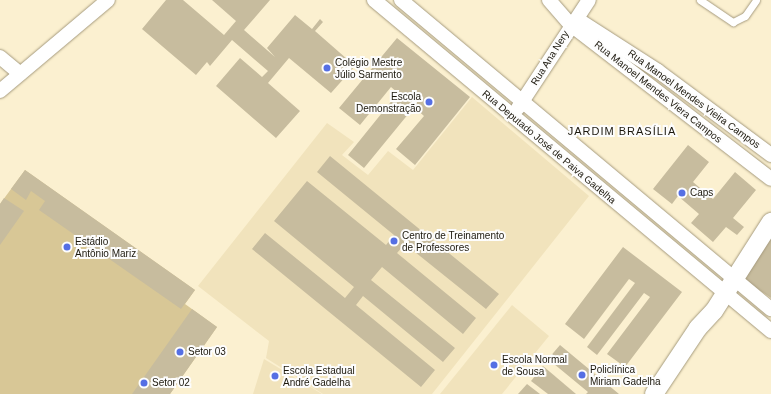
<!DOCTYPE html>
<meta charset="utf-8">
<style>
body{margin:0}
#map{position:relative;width:771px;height:394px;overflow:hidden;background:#fbf0d0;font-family:Arial,sans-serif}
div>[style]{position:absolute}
.built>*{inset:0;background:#f1e3bc}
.green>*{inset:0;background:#d8c796}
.building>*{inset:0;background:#c7bc9e}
.roads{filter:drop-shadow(0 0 1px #a69b7e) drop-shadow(0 0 1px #a69b7e)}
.service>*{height:7px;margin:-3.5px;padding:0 3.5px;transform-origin:3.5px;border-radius:3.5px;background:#fff}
.minor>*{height:14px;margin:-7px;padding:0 7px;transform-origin:7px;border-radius:7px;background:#fff}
.tertiary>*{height:18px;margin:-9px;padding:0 9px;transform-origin:9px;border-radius:9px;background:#fff}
.dots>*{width:11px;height:11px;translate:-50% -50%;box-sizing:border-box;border:2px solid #fdfdfd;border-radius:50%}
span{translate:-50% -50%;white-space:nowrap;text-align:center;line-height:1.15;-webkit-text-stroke:4px #fdfdfd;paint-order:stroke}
.street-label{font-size:10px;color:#1c180d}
.poi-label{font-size:10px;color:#1c180d}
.left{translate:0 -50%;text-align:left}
.right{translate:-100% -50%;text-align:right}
.neighbourhood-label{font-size:11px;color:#1c180d;letter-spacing:1px}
</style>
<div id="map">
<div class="built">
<div style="clip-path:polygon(472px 97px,589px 196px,432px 394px,323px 394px,266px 358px,269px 341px,198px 286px,327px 123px,354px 142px,342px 155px,368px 175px,388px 151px,413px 170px)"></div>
<div style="clip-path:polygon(512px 305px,549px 336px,502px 394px,440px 394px)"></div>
<div style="clip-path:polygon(264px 359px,322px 394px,253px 394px)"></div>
</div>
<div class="green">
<div style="clip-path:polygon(25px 170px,195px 290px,185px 304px,217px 327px,170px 394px,0 394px,0 204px)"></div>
</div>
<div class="building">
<div style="clip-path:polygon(166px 0,183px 0,224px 35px,236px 21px,212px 0,270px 0,244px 30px,275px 57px,267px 48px,295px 15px,312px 29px,320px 19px,323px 22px,315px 31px,355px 66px,331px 93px,289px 58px,268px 83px,300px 111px,276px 138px,216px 86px,240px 58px,262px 77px,268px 71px,232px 40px,210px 66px,207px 62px,196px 75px,142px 29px)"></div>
<div style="clip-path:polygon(397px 38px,470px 97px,415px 165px,396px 149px,424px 116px,414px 107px,364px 168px,348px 155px,398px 93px,391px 87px,360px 125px,339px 108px)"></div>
<div style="clip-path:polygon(688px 145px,709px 162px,693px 182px,713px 199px,735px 172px,756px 190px,733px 218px,744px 227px,737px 235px,726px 227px,713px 242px,691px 223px,699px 214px,678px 196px,672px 204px,653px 189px)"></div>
<div style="clip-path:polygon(330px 156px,499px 294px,486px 309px,405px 244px,397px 253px,476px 318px,463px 334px,382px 267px,371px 280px,455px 348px,443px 362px,363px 296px,356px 305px,435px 370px,421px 387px,252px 249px,265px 233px,345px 298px,354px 287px,274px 221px,307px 181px,386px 245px,394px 235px,317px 172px)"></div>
<div style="clip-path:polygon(25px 170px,195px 290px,181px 309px,39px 210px,45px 201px,31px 191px,26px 200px,11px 189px)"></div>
<div style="clip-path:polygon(4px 198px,24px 211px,0 245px,0 204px)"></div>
<div style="clip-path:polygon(771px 235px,771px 298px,742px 278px)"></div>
<div style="clip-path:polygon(623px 247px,682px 292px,625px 367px,607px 354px,650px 297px,644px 293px,597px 355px,587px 347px,635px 283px,629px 279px,584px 339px,565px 324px)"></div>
<div style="clip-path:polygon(192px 309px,217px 327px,170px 394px,132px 394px)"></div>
<div style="clip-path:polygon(560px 345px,619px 394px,586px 394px,588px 392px,548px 359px)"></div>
<div style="clip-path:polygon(543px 366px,576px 394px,548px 394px,531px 381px)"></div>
<div style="clip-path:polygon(527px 384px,540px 394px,518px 394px)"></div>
</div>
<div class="roads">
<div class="service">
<div style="left:700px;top:0;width:40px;rotate:34deg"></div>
<div style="left:733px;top:22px;width:13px;rotate:-27deg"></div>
<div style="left:745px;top:16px;width:19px;rotate:-55deg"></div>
</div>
<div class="minor">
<div style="left:374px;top:0;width:517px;rotate:39.82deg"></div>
<div style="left:401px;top:0;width:482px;rotate:39.9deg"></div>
<div style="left:549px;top:0;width:33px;rotate:49deg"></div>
<div style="left:571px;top:25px;width:252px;rotate:37.6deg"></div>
<div style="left:580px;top:21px;width:93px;rotate:32.7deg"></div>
<div style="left:658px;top:71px;width:141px;rotate:36.6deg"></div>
<div style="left:0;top:57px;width:26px;rotate:40deg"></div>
<div style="left:0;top:91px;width:141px;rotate:-40.1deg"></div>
<div style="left:518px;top:108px;width:129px;rotate:-56.7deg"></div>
</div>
<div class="tertiary">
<div style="left:654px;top:394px;width:79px;rotate:-56.3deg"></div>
<div style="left:698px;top:328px;width:23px;rotate:-47deg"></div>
<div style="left:714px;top:311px;width:106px;rotate:-57.4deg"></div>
</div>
</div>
<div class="dots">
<div style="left:327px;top:68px;background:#556fe4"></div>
<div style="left:429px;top:102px;background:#556fe4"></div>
<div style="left:682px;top:193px;background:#556fe4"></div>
<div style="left:394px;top:241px;background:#556fe4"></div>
<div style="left:67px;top:247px;background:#556fe4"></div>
<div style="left:180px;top:352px;background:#556fe4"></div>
<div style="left:494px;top:365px;background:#556fe4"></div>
<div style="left:582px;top:375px;background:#556fe4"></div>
<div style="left:275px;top:376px;background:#556fe4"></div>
<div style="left:144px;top:383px;background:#556fe4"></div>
</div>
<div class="street-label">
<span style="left:550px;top:58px;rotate:-58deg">Rua Ana Nery</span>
<span style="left:658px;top:92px;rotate:38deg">Rua Manoel Mendes Viera Campos</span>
<span style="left:694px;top:99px;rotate:36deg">Rua Manoel Mendes Vieira Campos</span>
<span style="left:549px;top:147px;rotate:40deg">Rua Deputado José de Paiva Gadelha</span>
</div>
<div class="poi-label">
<span class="left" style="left:335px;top:68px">Colégio Mestre<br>Júlio Sarmento</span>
<span class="right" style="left:421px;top:102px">Escola<br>Demonstração</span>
<span class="left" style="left:690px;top:193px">Caps</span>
<span class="left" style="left:402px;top:241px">Centro de Treinamento<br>de Professores</span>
<span class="left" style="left:75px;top:247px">Estádio<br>Antônio Mariz</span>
<span class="left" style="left:188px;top:352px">Setor 03</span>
<span class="left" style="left:502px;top:365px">Escola Normal<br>de Sousa</span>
<span class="left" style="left:590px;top:375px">Policlínica<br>Miriam Gadelha</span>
<span class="left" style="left:283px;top:376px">Escola Estadual<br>André Gadelha</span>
<span class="left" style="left:152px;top:383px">Setor 02</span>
</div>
<div class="neighbourhood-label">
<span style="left:622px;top:131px">JARDIM BRASÍLIA</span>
</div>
</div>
